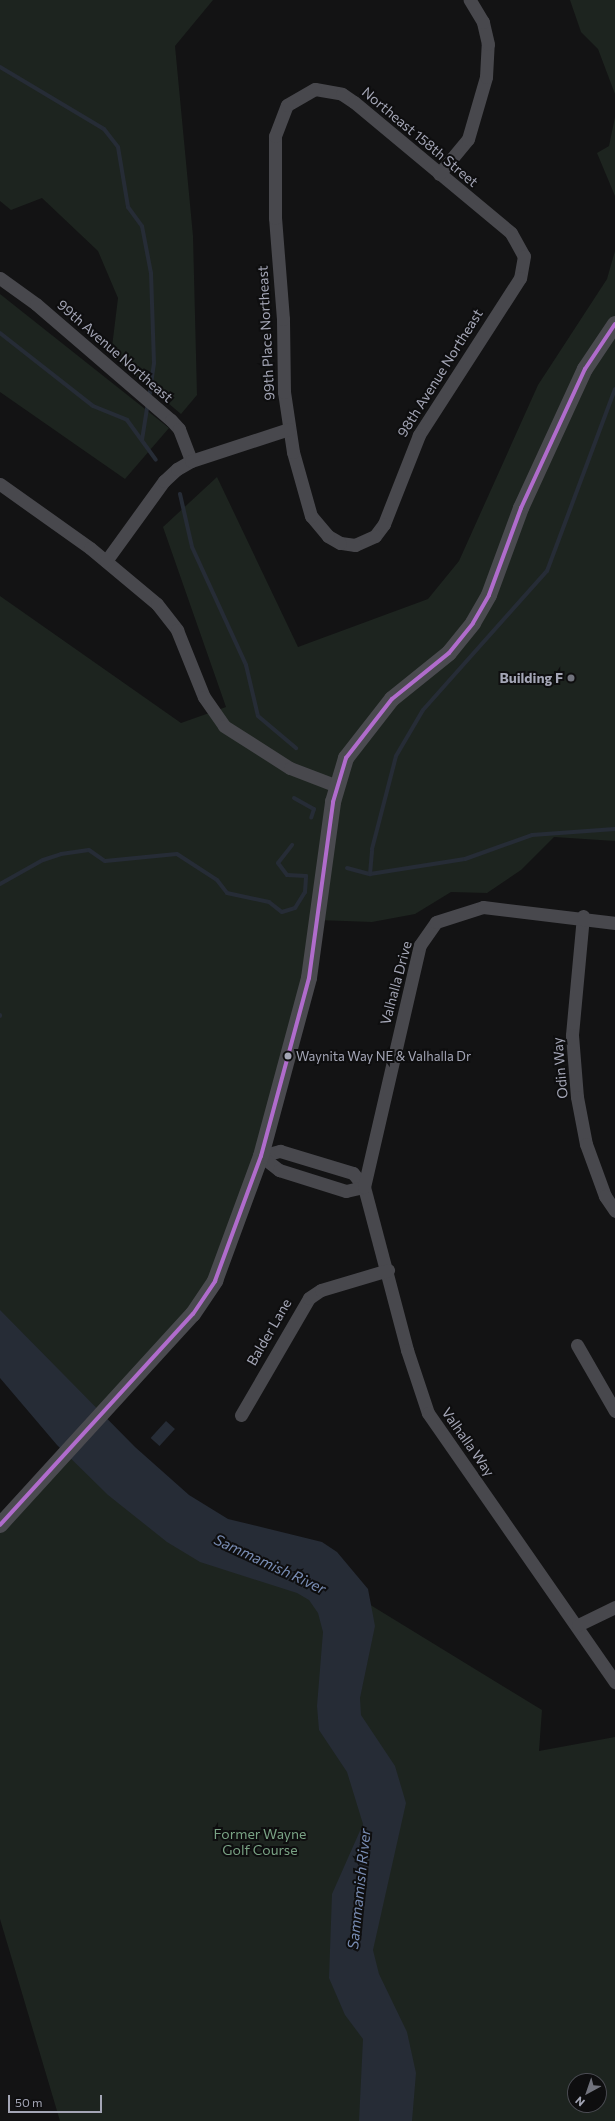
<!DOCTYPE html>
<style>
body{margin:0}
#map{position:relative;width:615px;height:2121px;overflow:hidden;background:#131314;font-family:Commissioner,sans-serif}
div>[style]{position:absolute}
.green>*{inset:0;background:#1d241f}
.water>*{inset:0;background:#262c36;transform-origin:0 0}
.stream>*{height:4px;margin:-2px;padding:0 2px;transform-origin:2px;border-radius:2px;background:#262c36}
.minor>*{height:13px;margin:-6.5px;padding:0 6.5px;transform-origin:6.5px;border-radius:6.5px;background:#48484d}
.major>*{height:16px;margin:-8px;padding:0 8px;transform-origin:8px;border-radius:8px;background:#4a4a4f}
.bus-1>*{height:4px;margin:-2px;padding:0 2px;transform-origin:2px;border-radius:2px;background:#b06ccc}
.dots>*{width:11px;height:11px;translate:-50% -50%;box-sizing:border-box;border:2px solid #0e0e0f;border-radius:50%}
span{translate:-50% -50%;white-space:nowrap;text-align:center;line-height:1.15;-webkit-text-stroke:4px #0e0e0f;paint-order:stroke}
.bus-label{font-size:13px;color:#a4a6b6}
.left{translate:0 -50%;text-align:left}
.street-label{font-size:14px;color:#a4a6b6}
.poi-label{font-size:14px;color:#a4a6b6;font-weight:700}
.right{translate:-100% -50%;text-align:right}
.park-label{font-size:14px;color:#79a284}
.water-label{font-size:15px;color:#788cb3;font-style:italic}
.north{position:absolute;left:567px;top:2073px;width:40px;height:40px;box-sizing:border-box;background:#0e0e0f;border:1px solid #4a4b52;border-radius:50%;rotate:220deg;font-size:11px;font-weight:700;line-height:16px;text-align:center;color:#a4a6b6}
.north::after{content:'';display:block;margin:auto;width:14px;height:18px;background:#71737d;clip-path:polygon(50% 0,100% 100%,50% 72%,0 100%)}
.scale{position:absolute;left:8px;top:2095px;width:94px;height:18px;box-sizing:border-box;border:2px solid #a4a6b6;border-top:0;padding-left:5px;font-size:12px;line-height:14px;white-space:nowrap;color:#a4a6b6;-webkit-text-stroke:3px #0e0e0f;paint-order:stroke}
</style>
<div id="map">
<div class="green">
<div style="clip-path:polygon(0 0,213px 0,175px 46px,193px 236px,197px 395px,181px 414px,111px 355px,118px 298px,98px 251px,42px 198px,11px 210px,0 201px)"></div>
<div style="clip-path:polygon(570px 0,615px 0,615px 94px,598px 49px,581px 32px)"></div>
<div style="clip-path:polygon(615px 117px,615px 196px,597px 153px,609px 146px)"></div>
<div style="clip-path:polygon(615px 251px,615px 841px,554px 837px,521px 870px,487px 893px,451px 892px,415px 914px,372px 922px,317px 920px,309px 977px,215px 1281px,83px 1430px,0 1351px,0 596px,181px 723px,226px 707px,163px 527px,217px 477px,298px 647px,428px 599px,459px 561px,538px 385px,607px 279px)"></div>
<div style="clip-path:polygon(0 294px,169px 428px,125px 479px,0 392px)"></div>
<div style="clip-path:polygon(evenodd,82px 1432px,138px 1478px,328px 1579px,542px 1710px,539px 1751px,615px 1737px,615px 2121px,60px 2121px,0 1919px,0 1528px,82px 1432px,575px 2081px,599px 2081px,599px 2105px,575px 2105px,575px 2081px)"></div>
</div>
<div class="water">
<div style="clip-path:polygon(0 1310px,135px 1447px,189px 1495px,228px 1519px,322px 1542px,337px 1552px,368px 1589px,375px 1626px,360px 1698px,361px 1715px,395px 1766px,406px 1803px,373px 1950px,379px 1974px,407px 2032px,416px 2073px,412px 2121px,359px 2121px,363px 2039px,345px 2015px,329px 1978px,332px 1894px,363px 1824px,347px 1772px,319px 1730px,317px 1706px,323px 1632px,318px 1613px,309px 1600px,297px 1593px,200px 1562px,167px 1542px,108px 1495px,57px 1445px,0 1378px)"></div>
<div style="left:166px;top:1421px;width:12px;height:23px;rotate:42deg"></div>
</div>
<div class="stream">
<div style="left:0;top:67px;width:121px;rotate:30.8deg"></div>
<div style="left:104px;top:129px;width:23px;rotate:52deg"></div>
<div style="left:118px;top:147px;width:61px;rotate:80.5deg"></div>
<div style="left:128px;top:207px;width:24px;rotate:54deg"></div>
<div style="left:142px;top:226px;width:48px;rotate:79.2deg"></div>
<div style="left:151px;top:273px;width:90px;rotate:88.1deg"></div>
<div style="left:154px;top:363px;width:34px;rotate:98deg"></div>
<div style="left:0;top:333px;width:118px;rotate:38.1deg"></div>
<div style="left:93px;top:406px;width:37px;rotate:22deg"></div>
<div style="left:127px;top:420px;width:49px;rotate:54.1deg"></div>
<div style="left:142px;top:440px;width:36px;rotate:-81deg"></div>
<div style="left:180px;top:494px;width:54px;rotate:77.2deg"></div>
<div style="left:192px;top:547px;width:130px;rotate:65.4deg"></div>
<div style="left:246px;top:665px;width:52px;rotate:76.8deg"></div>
<div style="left:258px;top:716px;width:50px;rotate:40.1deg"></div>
<div style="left:294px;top:798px;width:23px;rotate:29deg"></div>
<div style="left:314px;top:809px;width:9px;rotate:108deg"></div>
<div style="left:347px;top:868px;width:24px;rotate:15deg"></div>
<div style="left:370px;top:874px;width:96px;rotate:-9deg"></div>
<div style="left:465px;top:859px;width:71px;rotate:-19.7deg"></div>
<div style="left:532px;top:835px;width:83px;rotate:-4.1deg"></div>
<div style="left:370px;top:874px;width:25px;rotate:-85deg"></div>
<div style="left:372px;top:849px;width:96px;rotate:-75.5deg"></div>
<div style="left:396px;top:756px;width:53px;rotate:-59.6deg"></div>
<div style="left:423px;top:710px;width:186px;rotate:-48.3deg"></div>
<div style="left:547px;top:571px;width:194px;rotate:-69.5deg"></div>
<div style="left:0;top:884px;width:49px;rotate:-29.2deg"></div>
<div style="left:43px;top:860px;width:19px;rotate:-18deg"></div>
<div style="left:61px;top:854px;width:28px;rotate:-8deg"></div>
<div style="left:89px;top:850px;width:19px;rotate:35deg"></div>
<div style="left:105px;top:861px;width:72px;rotate:-5.6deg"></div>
<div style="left:177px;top:854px;width:48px;rotate:33deg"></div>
<div style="left:217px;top:880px;width:16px;rotate:52deg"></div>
<div style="left:227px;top:893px;width:43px;rotate:12.1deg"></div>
<div style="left:269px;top:902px;width:16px;rotate:38deg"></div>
<div style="left:282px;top:912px;width:14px;rotate:-17deg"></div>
<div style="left:295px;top:908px;width:19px;rotate:-58deg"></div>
<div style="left:305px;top:892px;width:16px;rotate:-86deg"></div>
<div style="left:306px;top:876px;width:19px;rotate:-177deg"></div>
<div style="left:287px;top:875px;width:15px;rotate:-127deg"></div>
<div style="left:278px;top:863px;width:23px;rotate:-52deg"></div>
<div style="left:0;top:1015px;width:1px;rotate:90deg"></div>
</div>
<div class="minor">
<div style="left:315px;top:89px;width:27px;rotate:10deg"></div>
<div style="left:342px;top:94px;width:14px;rotate:34deg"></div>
<div style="left:354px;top:102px;width:204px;rotate:39.8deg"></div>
<div style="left:511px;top:233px;width:26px;rotate:61deg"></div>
<div style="left:524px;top:256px;width:22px;rotate:100deg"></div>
<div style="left:520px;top:278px;width:187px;rotate:122.8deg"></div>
<div style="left:419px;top:435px;width:96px;rotate:111.5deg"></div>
<div style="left:384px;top:524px;width:15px;rotate:127deg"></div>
<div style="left:375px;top:536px;width:22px;rotate:156deg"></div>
<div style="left:355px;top:545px;width:15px;rotate:-172deg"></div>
<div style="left:340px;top:543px;width:14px;rotate:-150deg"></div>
<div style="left:328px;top:536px;width:26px;rotate:-130deg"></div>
<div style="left:311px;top:516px;width:66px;rotate:-105.7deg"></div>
<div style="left:293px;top:452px;width:61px;rotate:-98.5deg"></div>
<div style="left:284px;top:392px;width:73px;rotate:-90.8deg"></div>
<div style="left:283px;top:319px;width:101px;rotate:-94.5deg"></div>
<div style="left:275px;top:218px;width:82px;rotate:-90deg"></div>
<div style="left:275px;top:136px;width:33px;rotate:-69deg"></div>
<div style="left:287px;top:105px;width:32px;rotate:-30deg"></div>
<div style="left:439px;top:174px;width:45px;rotate:-50.4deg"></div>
<div style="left:468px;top:139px;width:65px;rotate:-73.8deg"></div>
<div style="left:486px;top:77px;width:33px;rotate:-87deg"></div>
<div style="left:488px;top:44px;width:23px;rotate:-103deg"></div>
<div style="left:483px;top:22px;width:26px;rotate:-121deg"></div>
<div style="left:0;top:278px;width:44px;rotate:35.8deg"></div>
<div style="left:36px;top:304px;width:178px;rotate:40.7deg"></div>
<div style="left:171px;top:420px;width:12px;rotate:48deg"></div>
<div style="left:179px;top:429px;width:34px;rotate:69deg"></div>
<div style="left:0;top:484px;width:110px;rotate:35.4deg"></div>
<div style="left:90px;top:548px;width:87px;rotate:39.9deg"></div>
<div style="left:157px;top:604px;width:33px;rotate:52deg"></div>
<div style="left:177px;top:630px;width:72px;rotate:68.1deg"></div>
<div style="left:204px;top:697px;width:35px;rotate:55deg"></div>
<div style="left:224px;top:726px;width:78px;rotate:32.5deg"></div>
<div style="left:290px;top:768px;width:50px;rotate:21deg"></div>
<div style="left:106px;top:561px;width:99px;rotate:-54.1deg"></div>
<div style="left:164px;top:481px;width:18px;rotate:-43deg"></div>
<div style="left:177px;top:469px;width:16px;rotate:-30deg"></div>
<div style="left:191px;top:461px;width:103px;rotate:-18.1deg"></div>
<div style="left:583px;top:916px;width:120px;rotate:95.3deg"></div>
<div style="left:572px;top:1035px;width:62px;rotate:85.4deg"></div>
<div style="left:577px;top:1097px;width:48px;rotate:79.2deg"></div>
<div style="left:586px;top:1144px;width:55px;rotate:69.9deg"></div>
<div style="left:605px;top:1196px;width:18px;rotate:56deg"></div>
<div style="left:261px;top:1156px;width:20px;rotate:-15deg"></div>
<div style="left:280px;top:1151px;width:76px;rotate:16.8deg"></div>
<div style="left:353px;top:1173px;width:18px;rotate:52deg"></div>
<div style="left:364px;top:1187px;width:169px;rotate:75.2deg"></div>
<div style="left:407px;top:1350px;width:66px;rotate:71.6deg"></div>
<div style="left:428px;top:1413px;width:328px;rotate:55.2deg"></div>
<div style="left:261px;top:1156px;width:23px;rotate:38deg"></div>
<div style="left:279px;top:1170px;width:70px;rotate:17.4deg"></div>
<div style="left:346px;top:1191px;width:18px;rotate:-13deg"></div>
<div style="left:364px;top:1187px;width:248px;rotate:-77deg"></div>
<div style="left:420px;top:945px;width:28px;rotate:-55deg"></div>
<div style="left:436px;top:922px;width:49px;rotate:-17.7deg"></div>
<div style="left:483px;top:907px;width:133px;rotate:6.9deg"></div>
<div style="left:577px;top:1345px;width:76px;rotate:60.1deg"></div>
<div style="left:241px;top:1415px;width:135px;rotate:-59.8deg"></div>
<div style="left:309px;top:1298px;width:14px;rotate:-34deg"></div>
<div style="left:321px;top:1290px;width:70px;rotate:-16.6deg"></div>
<div style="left:578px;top:1625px;width:41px;rotate:-25.9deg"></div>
</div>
<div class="major">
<div style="left:0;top:1525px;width:286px;rotate:-47.6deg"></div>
<div style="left:193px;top:1314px;width:40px;rotate:-56deg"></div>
<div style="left:215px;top:1281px;width:133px;rotate:-69.8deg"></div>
<div style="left:261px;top:1156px;width:184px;rotate:-74.9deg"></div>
<div style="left:309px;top:978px;width:178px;rotate:-82.2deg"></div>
<div style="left:333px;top:802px;width:46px;rotate:-73.5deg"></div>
<div style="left:346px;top:758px;width:75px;rotate:-52.1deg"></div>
<div style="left:392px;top:699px;width:73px;rotate:-38.9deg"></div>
<div style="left:449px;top:653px;width:38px;rotate:-51deg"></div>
<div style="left:473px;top:623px;width:32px;rotate:-60deg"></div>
<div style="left:489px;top:595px;width:93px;rotate:-69.8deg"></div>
<div style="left:521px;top:508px;width:153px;rotate:-65.3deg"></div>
<div style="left:585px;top:369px;width:54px;rotate:-56.3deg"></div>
</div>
<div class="bus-1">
<div style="left:0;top:1525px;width:286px;rotate:-47.6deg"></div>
<div style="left:193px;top:1314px;width:40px;rotate:-56deg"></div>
<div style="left:215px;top:1281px;width:133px;rotate:-69.8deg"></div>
<div style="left:261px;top:1156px;width:184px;rotate:-74.9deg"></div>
<div style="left:309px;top:978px;width:178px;rotate:-82.2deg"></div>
<div style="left:333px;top:802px;width:46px;rotate:-73.5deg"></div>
<div style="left:346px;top:758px;width:75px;rotate:-52.1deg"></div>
<div style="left:392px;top:699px;width:73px;rotate:-38.9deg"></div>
<div style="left:449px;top:653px;width:38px;rotate:-51deg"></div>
<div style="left:473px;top:623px;width:32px;rotate:-60deg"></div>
<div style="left:489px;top:595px;width:93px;rotate:-69.8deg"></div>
<div style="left:521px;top:508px;width:153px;rotate:-65.3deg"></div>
<div style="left:585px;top:369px;width:54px;rotate:-56.3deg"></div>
</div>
<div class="dots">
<div style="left:571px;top:678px;background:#71737d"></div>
<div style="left:288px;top:1056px;background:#a4a6b6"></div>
</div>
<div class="bus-label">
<span class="left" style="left:296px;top:1056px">Waynita Way NE &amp; Valhalla Dr</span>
</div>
<div class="street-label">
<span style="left:420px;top:137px;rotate:40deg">Northeast 158th Street</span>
<span style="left:266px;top:333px;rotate:-93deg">99th Place Northeast</span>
<span style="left:115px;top:351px;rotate:41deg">99th Avenue Northeast</span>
<span style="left:440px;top:373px;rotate:-58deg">98th Avenue Northeast</span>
<span style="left:396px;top:983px;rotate:-75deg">Valhalla Drive</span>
<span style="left:560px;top:1068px;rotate:-95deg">Odin Way</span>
<span style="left:269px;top:1332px;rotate:-60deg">Balder Lane</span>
<span style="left:468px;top:1442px;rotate:55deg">Valhalla Way</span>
</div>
<div class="poi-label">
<span class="right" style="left:563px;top:678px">Building F</span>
</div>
<div class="park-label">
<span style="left:260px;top:1842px">Former Wayne<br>Golf Course</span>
</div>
<div class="water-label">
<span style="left:270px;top:1564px;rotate:25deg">Sammamish River</span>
<span style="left:359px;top:1889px;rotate:-84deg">Sammamish River</span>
</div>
<div class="north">N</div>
<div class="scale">50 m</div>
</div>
